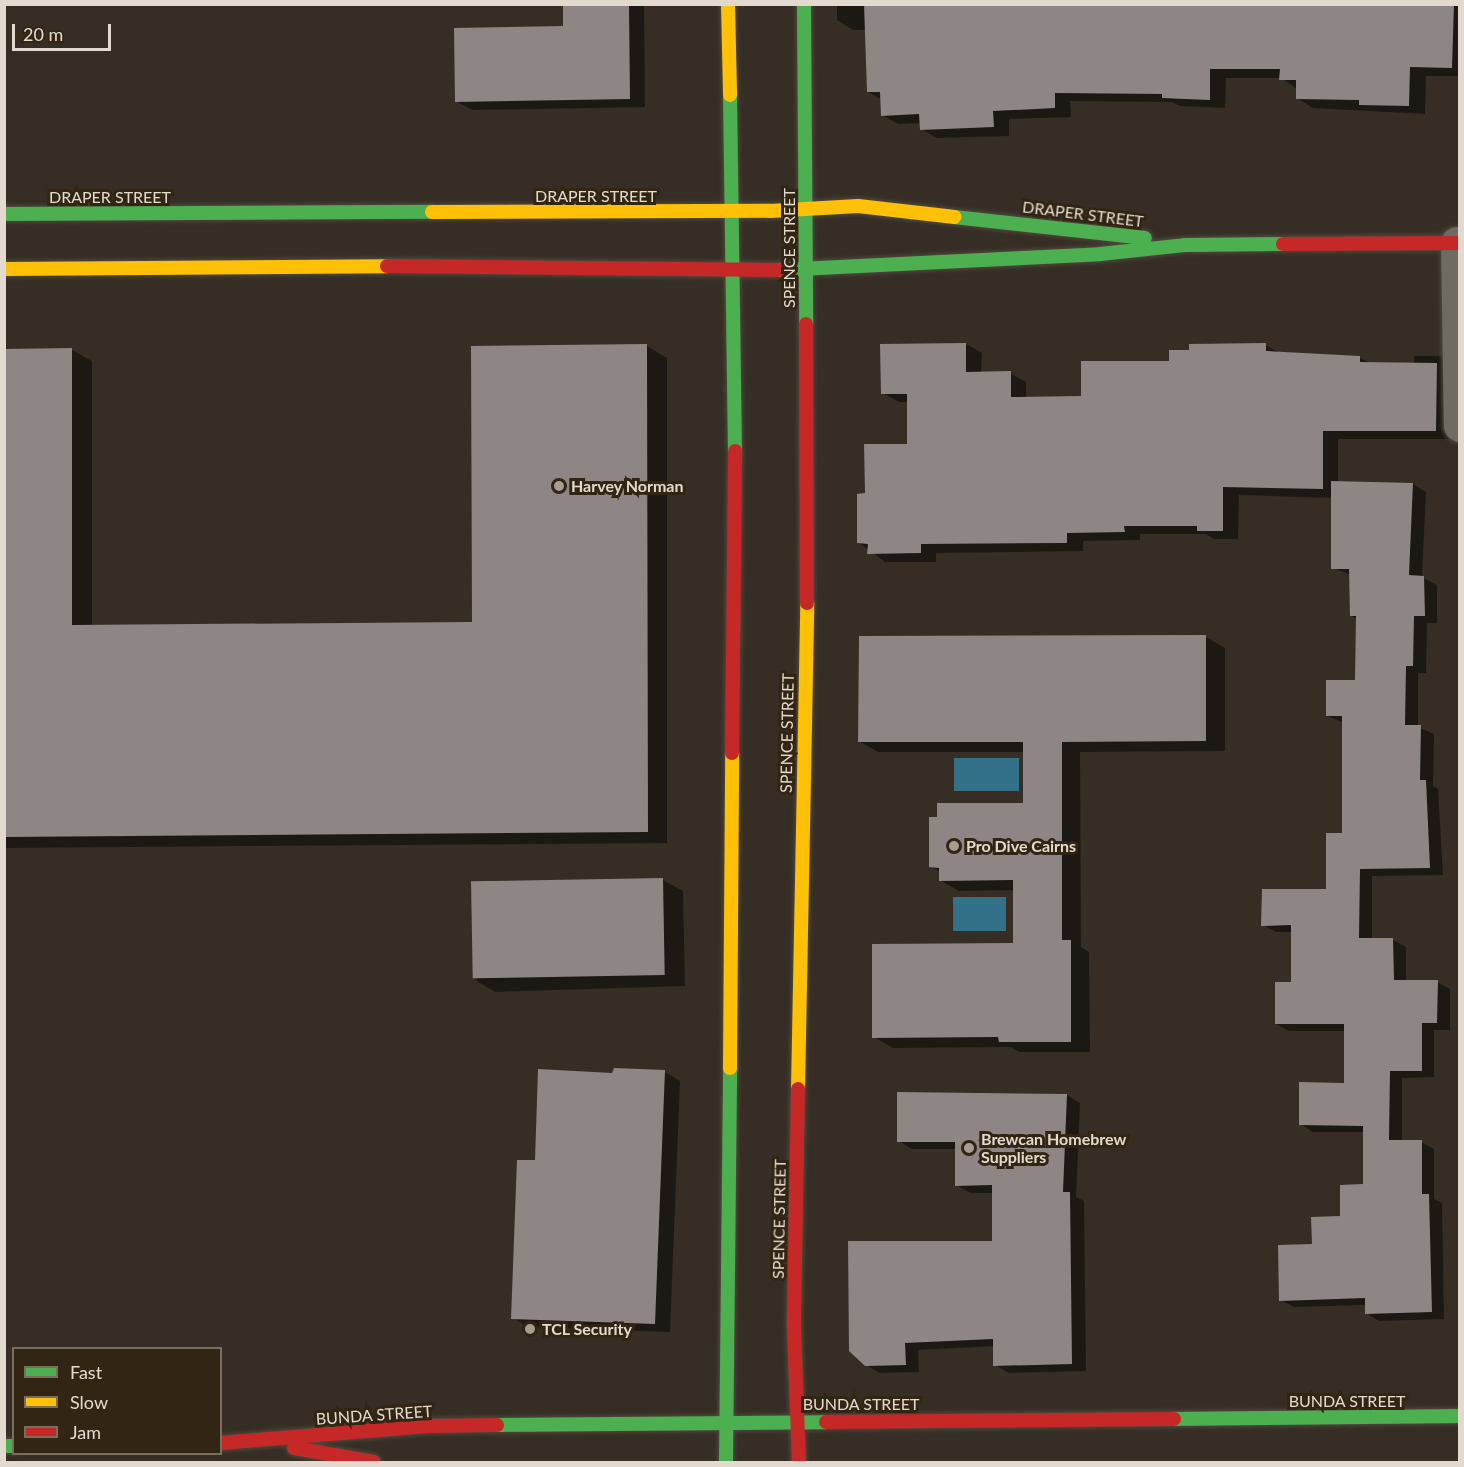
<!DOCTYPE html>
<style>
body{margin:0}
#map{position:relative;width:1464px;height:1467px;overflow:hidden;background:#362e24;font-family:Lato,sans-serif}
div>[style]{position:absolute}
.water>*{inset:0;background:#327188;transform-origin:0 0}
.shadow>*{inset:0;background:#0007}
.building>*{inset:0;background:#8e8685;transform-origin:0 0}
.roads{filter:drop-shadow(0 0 2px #504940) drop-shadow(0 0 2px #504940)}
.street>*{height:33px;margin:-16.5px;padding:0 16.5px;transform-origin:16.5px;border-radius:16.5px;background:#6f6a62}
.fast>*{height:14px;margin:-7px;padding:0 7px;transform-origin:7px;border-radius:7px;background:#4caf50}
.slow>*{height:14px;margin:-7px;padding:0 7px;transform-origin:7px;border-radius:7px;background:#ffc107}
.jam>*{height:14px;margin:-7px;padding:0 7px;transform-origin:7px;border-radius:7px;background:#c62828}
.dots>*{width:16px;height:16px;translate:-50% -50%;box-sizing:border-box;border:3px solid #322513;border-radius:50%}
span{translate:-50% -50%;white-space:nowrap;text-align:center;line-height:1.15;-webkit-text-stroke:6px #322513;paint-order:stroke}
.street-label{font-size:16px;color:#e3dacf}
.poi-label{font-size:16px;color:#e3dacf;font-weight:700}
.left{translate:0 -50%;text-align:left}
.frame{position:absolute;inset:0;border:6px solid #e3dacf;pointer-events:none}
.legend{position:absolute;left:12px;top:1347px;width:210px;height:108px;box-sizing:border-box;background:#322513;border:2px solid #796d5e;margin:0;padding:8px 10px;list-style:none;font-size:18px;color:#e3dacf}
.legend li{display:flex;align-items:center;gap:12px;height:30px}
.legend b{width:30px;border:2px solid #796d5e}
.scale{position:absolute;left:12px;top:24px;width:99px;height:27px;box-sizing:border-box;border:3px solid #e3dacf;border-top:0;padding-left:8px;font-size:18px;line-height:21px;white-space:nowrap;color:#e3dacf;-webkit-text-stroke:4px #322513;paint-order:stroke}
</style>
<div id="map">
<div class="water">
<div style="left:954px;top:758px;width:65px;height:33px"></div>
<div style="left:1006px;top:897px;width:34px;height:53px;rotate:90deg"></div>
</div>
<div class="shadow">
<div style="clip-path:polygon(564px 4px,644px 4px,645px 107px,472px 110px,456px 101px,564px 28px)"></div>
<div style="clip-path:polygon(837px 4px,1460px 4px,1460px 76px,1426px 76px,1425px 114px,1313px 108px,1297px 98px,1297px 89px,1281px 78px,1226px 78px,1225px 108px,1180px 106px,1172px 102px,1070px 101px,1071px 117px,1009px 119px,1009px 136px,937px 138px,921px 129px,921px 123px,898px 124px,882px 115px,882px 100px,868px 92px,867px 30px,853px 30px,837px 20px)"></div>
<div style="clip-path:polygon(966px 344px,982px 353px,981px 373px,1010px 373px,1026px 382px,1026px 398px,1082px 397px,1171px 362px,1265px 345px,1280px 353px,1359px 357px,1371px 364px,1414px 364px,1414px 356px,1440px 356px,1456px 365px,1452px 439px,1338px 439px,1338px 483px,1413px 484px,1426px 492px,1422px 577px,1437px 585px,1437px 623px,1427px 623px,1426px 673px,1418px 673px,1418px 727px,1434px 734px,1433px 786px,1438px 789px,1443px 875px,1372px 876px,1372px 940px,1393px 940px,1406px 947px,1406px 981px,1437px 982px,1450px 989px,1450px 1030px,1434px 1030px,1434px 1077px,1402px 1078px,1402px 1142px,1421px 1142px,1434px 1149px,1434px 1199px,1442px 1203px,1444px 1319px,1379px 1321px,1366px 1313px,1366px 1305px,1294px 1307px,1281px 1300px,1313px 1246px,1342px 1217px,1364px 1186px,1364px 1132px,1313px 1132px,1300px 1124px,1346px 1084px,1345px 1031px,1289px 1031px,1276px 1024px,1292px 983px,1292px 932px,1276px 932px,1263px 925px,1327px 891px,1343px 835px,1344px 723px,1327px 716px,1356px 681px,1357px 619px,1351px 616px,1351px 575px,1333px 568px,1332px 498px,1239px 495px,1238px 539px,1214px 539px,1206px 534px,1140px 534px,1140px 540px,1083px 541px,1083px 551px,936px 553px,936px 562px,885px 562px,859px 543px,866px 495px,909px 446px,909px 402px,899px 402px,883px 393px)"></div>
<div style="clip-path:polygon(647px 346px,667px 358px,667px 843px,4px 848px,4px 350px,72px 350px,92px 361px,92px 626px,474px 624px)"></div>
<div style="clip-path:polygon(1206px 637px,1225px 648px,1225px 751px,1080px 752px,1081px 947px,1089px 952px,1090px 1052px,1019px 1052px,1011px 1047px,893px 1048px,874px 1037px,1015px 944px,1015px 890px,959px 891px,940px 880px,940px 872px,931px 866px,1025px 804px,1025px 752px,878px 752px,859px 741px)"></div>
<div style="clip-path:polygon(663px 880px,683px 891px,685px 986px,495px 992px,475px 980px)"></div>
<div style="clip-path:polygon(665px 1072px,680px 1081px,670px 1332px,528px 1327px,513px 1318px,536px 1162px,613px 1074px)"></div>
<div style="clip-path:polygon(1067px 1095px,1080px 1103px,1076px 1197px,1084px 1201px,1086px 1371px,1009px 1373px,995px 1365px,995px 1346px,918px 1350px,919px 1372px,880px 1373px,866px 1365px,994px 1242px,993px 1193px,970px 1193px,956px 1185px,956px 1149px,912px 1149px,899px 1141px)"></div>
</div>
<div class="building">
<div style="clip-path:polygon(563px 4px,629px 4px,630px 99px,455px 102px,454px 28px,563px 26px)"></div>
<div style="clip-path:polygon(864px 4px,1454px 4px,1452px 68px,1410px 67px,1409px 106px,1359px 105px,1359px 100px,1296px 99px,1296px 80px,1279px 80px,1280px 69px,1210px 69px,1210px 100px,1162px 98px,1162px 94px,1055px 93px,1055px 108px,993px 111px,994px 127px,920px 130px,919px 114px,881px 116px,880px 92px,867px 92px)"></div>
<div style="clip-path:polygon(966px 343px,966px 372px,1011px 371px,1011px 397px,1081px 396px,1081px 361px,1169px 361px,1169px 350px,1189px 350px,1189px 344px,1266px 343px,1266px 351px,1360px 356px,1360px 362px,1437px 363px,1436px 431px,1323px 431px,1323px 489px,1223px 487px,1223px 531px,1197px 531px,1197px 526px,1124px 526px,1125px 532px,1067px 533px,1067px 543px,921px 544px,921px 553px,867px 554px,868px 544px,857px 543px,857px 494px,865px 493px,864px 444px,907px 444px,907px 394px,881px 394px,880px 344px)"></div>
<div style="clip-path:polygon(647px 344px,648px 832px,4px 837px,4px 349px,72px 348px,72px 625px,472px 622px,471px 346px)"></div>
<div style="clip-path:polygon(1331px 481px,1413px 483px,1409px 575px,1424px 576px,1425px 616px,1414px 616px,1413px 666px,1406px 666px,1405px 725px,1421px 725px,1420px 780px,1426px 780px,1430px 868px,1360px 869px,1359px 938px,1393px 938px,1394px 980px,1438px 980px,1437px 1023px,1422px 1023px,1422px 1071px,1390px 1071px,1389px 1140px,1422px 1140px,1422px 1194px,1429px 1194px,1432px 1312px,1365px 1314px,1365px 1298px,1279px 1301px,1278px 1245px,1312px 1244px,1311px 1217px,1340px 1216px,1340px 1185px,1363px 1184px,1363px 1126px,1299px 1125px,1299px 1082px,1344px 1083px,1344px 1024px,1275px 1024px,1275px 982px,1291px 982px,1291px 925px,1261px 926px,1262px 889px,1326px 889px,1326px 833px,1342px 833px,1342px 716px,1326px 716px,1326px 680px,1355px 680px,1356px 616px,1350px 616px,1349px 569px,1331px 569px)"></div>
<div style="clip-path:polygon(1206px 635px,1206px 741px,1062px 742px,1062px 940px,1071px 940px,1071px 1042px,999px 1042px,998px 1037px,872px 1038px,872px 944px,1013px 943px,1013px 880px,939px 881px,939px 868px,929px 867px,929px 817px,937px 817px,937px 803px,1023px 803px,1023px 742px,858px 742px,859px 636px)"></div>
<div style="left:663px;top:878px;width:97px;height:192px;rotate:89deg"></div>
<div style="clip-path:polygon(614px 1068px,665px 1070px,655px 1324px,511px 1319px,517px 1160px,535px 1160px,538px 1069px,612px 1073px)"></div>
<div style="clip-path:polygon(897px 1092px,1067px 1094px,1063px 1192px,1070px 1192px,1072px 1364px,993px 1366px,993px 1339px,905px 1343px,906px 1365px,865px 1366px,849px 1351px,848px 1241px,992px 1241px,992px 1185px,955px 1186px,955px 1142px,897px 1142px)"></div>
</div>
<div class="roads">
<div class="street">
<div style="left:1457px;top:243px;width:182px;rotate:89.1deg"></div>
</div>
<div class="fast">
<div style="left:804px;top:4px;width:320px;rotate:89.6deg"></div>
<div style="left:730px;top:95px;width:356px;rotate:89.2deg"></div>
<div style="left:4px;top:214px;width:428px;rotate:-0.3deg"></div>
<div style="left:954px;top:217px;width:192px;rotate:6.3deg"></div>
<div style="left:778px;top:270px;width:322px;rotate:-2.8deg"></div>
<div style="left:1100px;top:254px;width:85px;rotate:-6deg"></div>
<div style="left:1185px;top:245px;width:98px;rotate:-0.6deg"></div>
<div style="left:1174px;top:1419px;width:286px;rotate:-0.6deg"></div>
<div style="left:497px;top:1425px;width:329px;rotate:-0.5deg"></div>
<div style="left:4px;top:1446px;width:10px"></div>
<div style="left:726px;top:1462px;width:394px;rotate:-89.4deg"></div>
</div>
<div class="slow">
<div style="left:728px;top:4px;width:91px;rotate:88.7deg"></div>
<div style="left:432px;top:212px;width:338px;rotate:-0.2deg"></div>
<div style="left:770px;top:211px;width:88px;rotate:-3.3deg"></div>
<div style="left:858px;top:206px;width:97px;rotate:6.5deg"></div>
<div style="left:4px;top:269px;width:383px;rotate:-0.4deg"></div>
<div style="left:730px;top:1068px;width:315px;rotate:-89.6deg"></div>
<div style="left:798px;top:1089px;width:486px;rotate:-88.9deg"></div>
</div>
<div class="jam">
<div style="left:1283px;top:244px;width:177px;rotate:-0.3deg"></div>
<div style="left:387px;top:266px;width:391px;rotate:0.6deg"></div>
<div style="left:806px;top:324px;width:279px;rotate:89.8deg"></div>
<div style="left:732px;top:753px;width:302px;rotate:-89.4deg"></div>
<div style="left:798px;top:1089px;width:239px;rotate:91deg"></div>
<div style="left:794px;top:1328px;width:134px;rotate:87.9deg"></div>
<div style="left:826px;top:1422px;width:348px;rotate:-0.5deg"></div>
<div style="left:220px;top:1443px;width:208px;rotate:-4.7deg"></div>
<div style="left:427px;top:1426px;width:70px;rotate:-0.8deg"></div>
<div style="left:294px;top:1448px;width:81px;rotate:9.9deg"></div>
</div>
</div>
<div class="dots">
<div style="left:559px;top:486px;background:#a69e93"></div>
<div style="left:954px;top:846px;background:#a69e93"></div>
<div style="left:969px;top:1148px;background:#a69e93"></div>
<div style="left:530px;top:1329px;background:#a69e93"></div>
</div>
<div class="street-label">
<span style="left:596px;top:196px">DRAPER STREET</span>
<span style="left:110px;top:197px">DRAPER STREET</span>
<span style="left:1083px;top:214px;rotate:7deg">DRAPER STREET</span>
<span style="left:789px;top:248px;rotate:-90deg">SPENCE STREET</span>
<span style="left:787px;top:733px;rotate:-89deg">SPENCE STREET</span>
<span style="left:779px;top:1219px;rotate:-89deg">SPENCE STREET</span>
<span style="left:1347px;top:1401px">BUNDA STREET</span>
<span style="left:861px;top:1404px">BUNDA STREET</span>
<span style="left:374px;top:1415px;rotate:-4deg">BUNDA STREET</span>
</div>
<div class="poi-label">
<span class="left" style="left:571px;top:486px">Harvey Norman</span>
<span class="left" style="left:966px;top:846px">Pro Dive Cairns</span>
<span class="left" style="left:981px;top:1148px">Brewcan Homebrew<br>Suppliers</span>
<span class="left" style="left:542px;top:1329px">TCL Security</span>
</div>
<div class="frame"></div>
<ul class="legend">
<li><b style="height:8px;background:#4caf50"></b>Fast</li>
<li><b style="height:8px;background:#ffc107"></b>Slow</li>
<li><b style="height:8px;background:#c62828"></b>Jam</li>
</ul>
<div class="scale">20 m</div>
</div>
